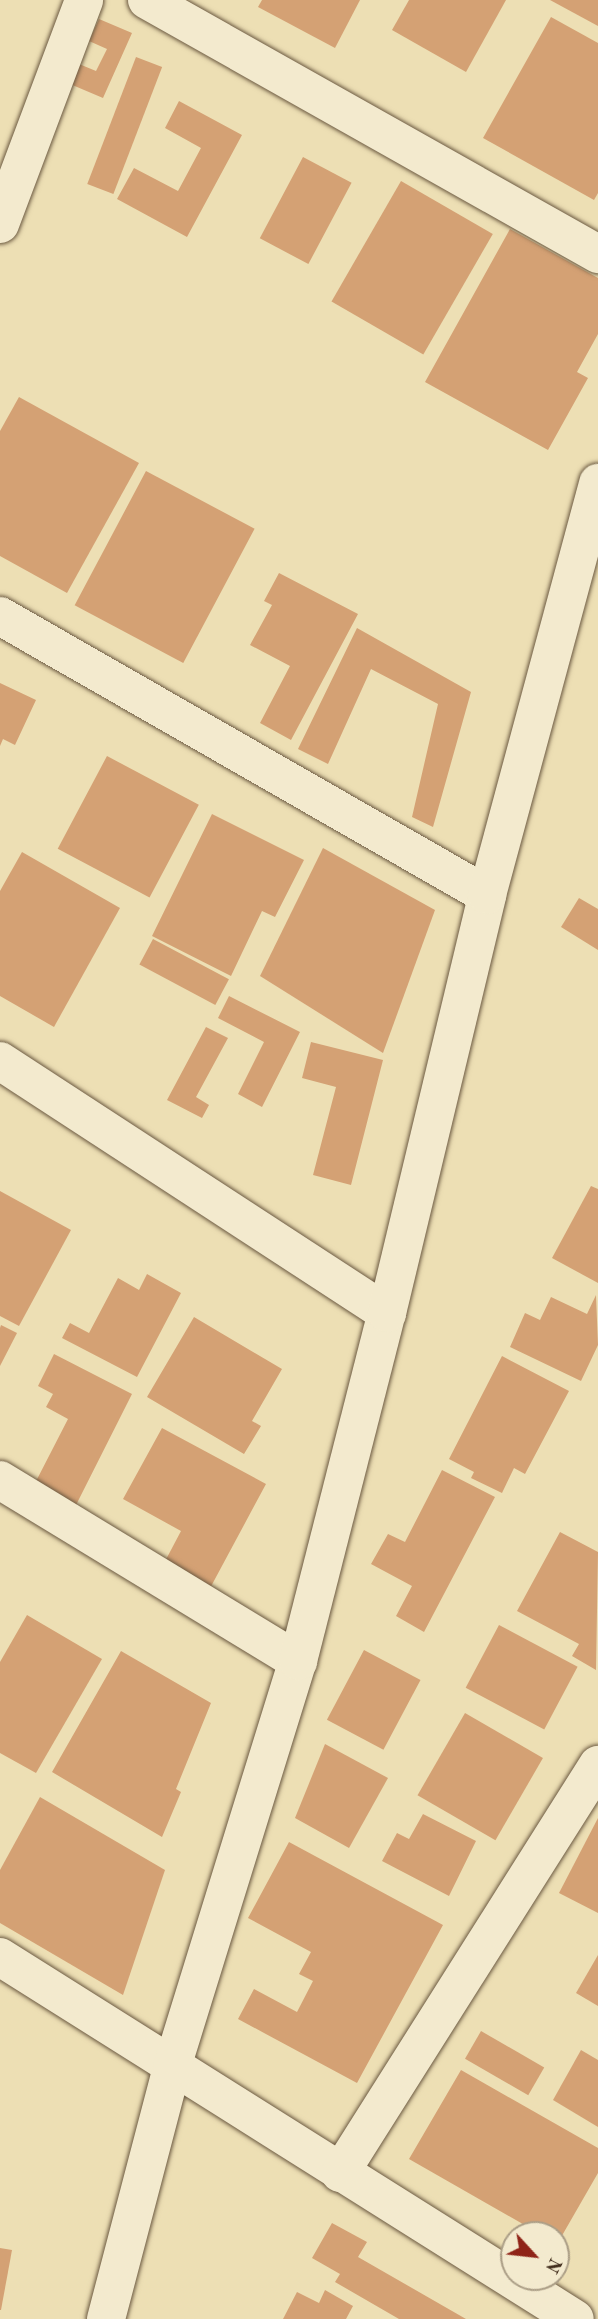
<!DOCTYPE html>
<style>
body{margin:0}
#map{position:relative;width:598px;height:2319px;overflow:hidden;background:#eddfb4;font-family:"Old Standard TT",serif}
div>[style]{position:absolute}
.building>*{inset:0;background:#d4a174;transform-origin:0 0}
.roads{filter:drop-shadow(0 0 2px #6b5941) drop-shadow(0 0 2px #6b5941)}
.minor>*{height:38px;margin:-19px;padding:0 19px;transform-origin:19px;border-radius:19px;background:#f3eace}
span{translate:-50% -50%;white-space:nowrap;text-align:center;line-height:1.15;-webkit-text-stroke:5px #f3eace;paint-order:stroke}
.north{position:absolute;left:500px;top:2221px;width:70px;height:70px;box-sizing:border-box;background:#f3eace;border:2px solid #ab9e86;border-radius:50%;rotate:117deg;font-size:19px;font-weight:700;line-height:28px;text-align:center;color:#402c1b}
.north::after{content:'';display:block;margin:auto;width:24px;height:32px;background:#8f2418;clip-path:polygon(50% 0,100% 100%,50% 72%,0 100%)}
</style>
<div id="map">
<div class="building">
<div style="clip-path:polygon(262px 0,360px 0,335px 48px,258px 7px)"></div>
<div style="clip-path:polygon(409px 0,506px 0,466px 72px,392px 30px)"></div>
<div style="clip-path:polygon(550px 0,598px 0,598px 26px)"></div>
<div style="clip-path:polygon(551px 17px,598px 43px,598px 193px,594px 200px,483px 138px)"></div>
<div style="clip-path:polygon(99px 19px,132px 33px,103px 98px,70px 84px,79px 64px,96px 71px,107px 49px,89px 41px)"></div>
<div style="left:136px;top:57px;width:28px;height:136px;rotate:21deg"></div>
<div style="clip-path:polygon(179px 101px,242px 135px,187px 237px,117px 199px,134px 168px,178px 191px,201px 148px,165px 128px)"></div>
<div style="left:303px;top:157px;width:55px;height:92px;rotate:28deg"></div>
<div style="left:401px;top:181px;width:106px;height:139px;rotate:30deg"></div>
<div style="clip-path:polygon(510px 229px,598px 278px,598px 334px,577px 372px,588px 378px,548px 450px,425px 382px)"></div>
<div style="clip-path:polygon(19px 397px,139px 463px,67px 593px,0 556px,0 431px)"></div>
<div style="left:146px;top:471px;width:123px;height:152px;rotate:28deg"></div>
<div style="clip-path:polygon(279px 573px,358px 614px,291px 740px,260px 723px,290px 666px,250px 645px,272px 605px,264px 601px)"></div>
<div style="clip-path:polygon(357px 628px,471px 692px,433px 827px,412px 817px,438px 704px,371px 669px,328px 764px,298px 749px)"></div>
<div style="clip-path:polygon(0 683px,36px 700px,15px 745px,3px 739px,0 746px)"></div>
<div style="left:107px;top:756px;width:104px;height:105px;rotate:28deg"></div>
<div style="clip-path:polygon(212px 814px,304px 860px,275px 917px,262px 911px,231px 976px,152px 936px)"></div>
<div style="clip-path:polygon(323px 848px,435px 910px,383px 1053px,260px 976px)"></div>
<div style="clip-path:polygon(22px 852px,120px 908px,54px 1027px,0 996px,0 891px)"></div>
<div style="clip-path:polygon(579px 898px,598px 909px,598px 950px,561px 927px)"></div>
<div style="left:153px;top:939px;width:86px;height:29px;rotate:28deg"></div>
<div style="clip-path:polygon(229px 996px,300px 1032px,262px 1107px,238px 1094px,264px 1042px,218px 1018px)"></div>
<div style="clip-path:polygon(206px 1027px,228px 1038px,196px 1097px,209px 1105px,202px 1118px,167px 1100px)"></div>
<div style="clip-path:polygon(311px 1042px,383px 1060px,351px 1185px,313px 1175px,336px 1087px,302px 1078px)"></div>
<div style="clip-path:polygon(591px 1186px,598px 1189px,598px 1283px,552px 1258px)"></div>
<div style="clip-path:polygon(0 1191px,71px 1230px,19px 1326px,0 1316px)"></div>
<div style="clip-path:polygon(147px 1274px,181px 1293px,137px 1377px,62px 1338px,70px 1323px,89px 1333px,118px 1278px,139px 1290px)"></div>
<div style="clip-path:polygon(596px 1295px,598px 1345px,581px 1381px,510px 1347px,525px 1313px,540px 1320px,551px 1297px,587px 1314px)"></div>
<div style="clip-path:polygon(194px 1317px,282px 1369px,252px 1421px,261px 1426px,244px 1454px,147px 1397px)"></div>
<div style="clip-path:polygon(1px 1325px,17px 1333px,0 1366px,0 1328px)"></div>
<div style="clip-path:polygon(54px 1354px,132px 1394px,73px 1511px,32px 1489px,68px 1419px,46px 1407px,53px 1394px,38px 1386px)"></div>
<div style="clip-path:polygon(502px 1356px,569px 1391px,525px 1474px,514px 1468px,502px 1493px,471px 1478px,474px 1472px,449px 1459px)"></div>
<div style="clip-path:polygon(162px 1428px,266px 1484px,208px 1592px,162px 1567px,181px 1531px,123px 1499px)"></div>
<div style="clip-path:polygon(442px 1470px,495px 1497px,424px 1632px,396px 1616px,412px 1586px,371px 1564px,388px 1534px,405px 1542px)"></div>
<div style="clip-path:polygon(560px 1532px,598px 1552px,596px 1670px,572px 1656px,579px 1644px,517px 1611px)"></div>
<div style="clip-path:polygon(27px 1615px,102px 1659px,36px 1773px,0 1753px,0 1662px)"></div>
<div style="left:499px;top:1625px;width:89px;height:71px;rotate:28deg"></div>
<div style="left:364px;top:1650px;width:64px;height:79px;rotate:28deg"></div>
<div style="clip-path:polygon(121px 1651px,211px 1703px,176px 1789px,181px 1792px,162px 1837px,52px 1772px)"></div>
<div style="left:465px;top:1713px;width:90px;height:95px;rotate:30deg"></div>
<div style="clip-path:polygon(325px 1744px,388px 1778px,349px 1848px,295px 1818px)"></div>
<div style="clip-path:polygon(40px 1797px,165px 1870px,123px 1995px,0 1923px,0 1870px)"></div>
<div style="clip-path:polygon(423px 1814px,476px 1841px,449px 1896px,382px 1861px,397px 1833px,409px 1839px)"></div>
<div style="clip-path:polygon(598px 1818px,598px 1913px,559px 1893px)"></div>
<div style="clip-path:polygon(289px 1842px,443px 1925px,357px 2083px,238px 2019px,254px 1989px,297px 2012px,313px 1981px,299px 1974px,311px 1952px,248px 1918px)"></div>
<div style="clip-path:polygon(598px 1955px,598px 2006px,576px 1993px)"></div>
<div style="left:481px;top:2031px;width:73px;height:32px;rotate:30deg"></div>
<div style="clip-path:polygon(581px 2050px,598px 2060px,598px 2127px,553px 2100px)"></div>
<div style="clip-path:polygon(461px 2070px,598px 2148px,598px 2173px,556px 2246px,556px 2235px,542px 2235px,409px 2159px)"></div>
<div style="clip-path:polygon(332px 2223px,367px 2242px,358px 2257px,466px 2319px,399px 2319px,335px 2282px,340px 2274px,312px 2258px)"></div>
<div style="clip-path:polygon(0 2248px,12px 2250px,1px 2310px,0 2310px)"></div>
<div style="clip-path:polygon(325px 2290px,353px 2306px,346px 2319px,283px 2319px,297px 2292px,319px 2303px)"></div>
</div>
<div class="roads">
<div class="minor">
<div style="left:147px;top:0;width:518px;rotate:29.39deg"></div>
<div style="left:0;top:224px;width:239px;rotate:-69.4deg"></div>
<div style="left:0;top:616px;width:561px;rotate:29.81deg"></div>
<div style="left:0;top:1061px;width:462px;rotate:33.1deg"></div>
<div style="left:0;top:1480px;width:349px;rotate:31.3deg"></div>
<div style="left:0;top:1957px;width:679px;rotate:32.19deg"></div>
<div style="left:340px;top:2173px;width:483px;rotate:-57.7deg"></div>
<div style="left:106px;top:2319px;width:260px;rotate:-75.3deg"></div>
<div style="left:172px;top:2067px;width:425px;rotate:-72.8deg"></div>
<div style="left:298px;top:1661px;width:359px;rotate:-75.7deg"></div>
<div style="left:387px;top:1313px;width:430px;rotate:-76.5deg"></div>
<div style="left:487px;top:895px;width:427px;rotate:-74.9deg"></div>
</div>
</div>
<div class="north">N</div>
</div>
